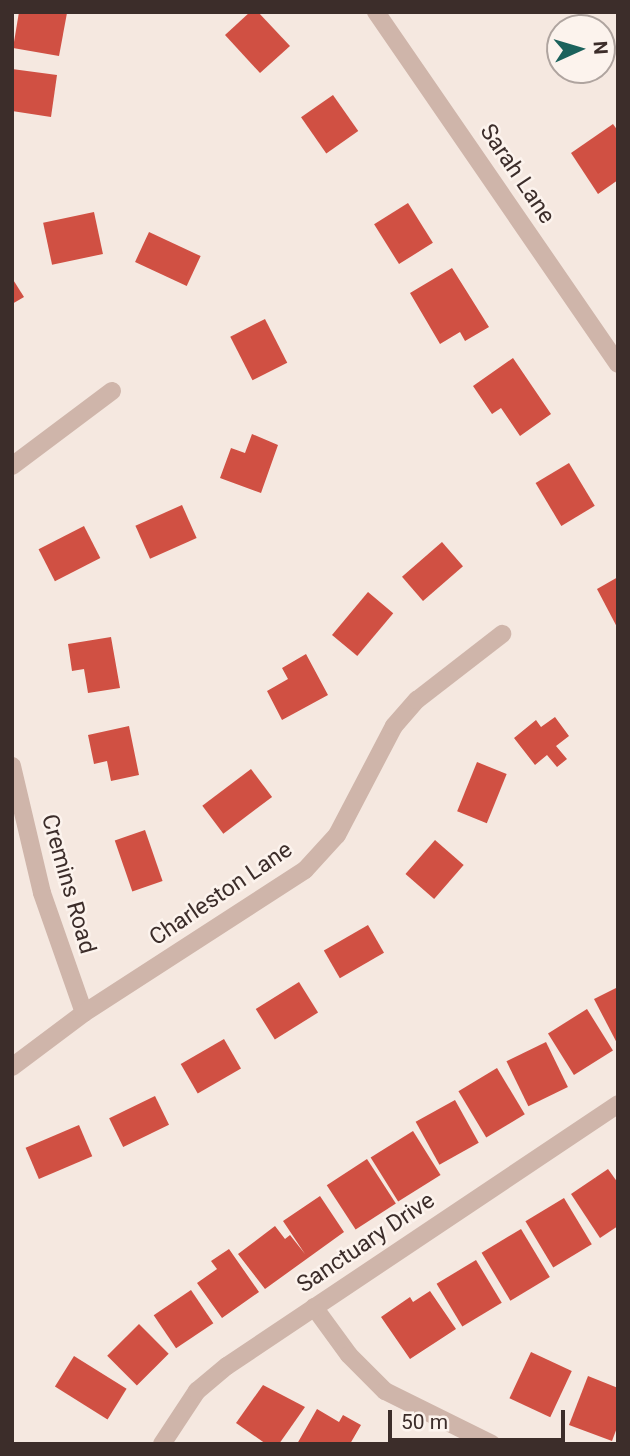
<!DOCTYPE html>
<style>
body{margin:0}
#map{position:relative;width:630px;height:1456px;overflow:hidden;background:#f5e8e0;font-family:Roboto,sans-serif}
div>[style]{position:absolute}
.building>*{inset:0;background:#d05043;transform-origin:0 0}
.street>*{height:18px;margin:-9px;padding:0 9px;transform-origin:9px;border-radius:9px;background:#cfb5aa}
span{translate:-50% -50%;white-space:nowrap;text-align:center;line-height:1.15;-webkit-text-stroke:5px #fcf3ed;paint-order:stroke}
.street-label{font-size:23px;color:#3c2d2a}
.frame{position:absolute;inset:0;border:14px solid #3c2d2a;pointer-events:none}
.north{position:absolute;left:546px;top:14px;width:70px;height:70px;box-sizing:border-box;background:#fcf3ed;border:2px solid #afa49f;border-radius:50%;rotate:86deg;font-size:19px;font-weight:700;line-height:28px;text-align:center;color:#3c2d2a}
.north::after{content:'';display:block;margin:auto;width:24px;height:32px;background:#1b625c;clip-path:polygon(50% 0,100% 100%,50% 72%,0 100%)}
.scale{position:absolute;left:388px;top:1410px;width:177px;height:32px;box-sizing:border-box;border:4px solid #3c2d2a;border-top:0;padding-left:9px;font-size:21px;line-height:24px;white-space:nowrap;color:#3c2d2a;-webkit-text-stroke:5px #fcf3ed;paint-order:stroke}
</style>
<div id="map">
<div class="building">
<div style="clip-path:polygon(19px 12px,67px 13px,59px 56px,13px 48px)"></div>
<div style="clip-path:polygon(250px 12px,258px 12px,290px 46px,260px 73px,225px 35px)"></div>
<div style="clip-path:polygon(12px 69px,57px 75px,51px 117px,12px 111px)"></div>
<div style="left:333px;top:95px;width:44px;height:39px;rotate:55deg"></div>
<div style="clip-path:polygon(613px 124px,618px 131px,618px 180px,598px 194px,571px 153px)"></div>
<div style="left:408px;top:203px;width:47px;height:40px;rotate:58deg"></div>
<div style="left:94px;top:212px;width:43px;height:52px;rotate:78deg"></div>
<div style="left:149px;top:232px;width:57px;height:33px;rotate:25deg"></div>
<div style="clip-path:polygon(452px 268px,489px 327px,465px 341px,460px 332px,440px 344px,410px 293px)"></div>
<div style="clip-path:polygon(12px 278px,24px 297px,12px 304px)"></div>
<div style="left:265px;top:319px;width:49px;height:39px;rotate:63deg"></div>
<div style="clip-path:polygon(513px 358px,551px 414px,520px 436px,501px 408px,492px 414px,473px 386px)"></div>
<div style="clip-path:polygon(252px 434px,278px 445px,261px 493px,220px 478px,231px 448px,245px 453px)"></div>
<div style="left:569px;top:463px;width:50px;height:39px;rotate:59deg"></div>
<div style="left:182px;top:505px;width:36px;height:51px;rotate:66deg"></div>
<div style="left:84px;top:526px;width:36px;height:51px;rotate:63deg"></div>
<div style="left:442px;top:542px;width:32px;height:53px;rotate:49deg"></div>
<div style="clip-path:polygon(618px 577px,618px 629px,597px 589px)"></div>
<div style="left:368px;top:592px;width:33px;height:56px;rotate:40deg"></div>
<div style="clip-path:polygon(111px 637px,120px 688px,88px 693px,84px 669px,72px 671px,68px 644px)"></div>
<div style="clip-path:polygon(306px 654px,328px 695px,282px 720px,267px 691px,288px 679px,282px 668px)"></div>
<div style="clip-path:polygon(555px 717px,569px 736px,556px 746px,567px 759px,557px 767px,547px 755px,535px 765px,514px 738px,536px 720px,541px 727px)"></div>
<div style="clip-path:polygon(129px 726px,139px 775px,111px 781px,107px 761px,94px 764px,88px 735px)"></div>
<div style="left:477px;top:762px;width:32px;height:53px;rotate:22deg"></div>
<div style="left:251px;top:769px;width:35px;height:61px;rotate:53deg"></div>
<div style="left:145px;top:830px;width:54px;height:32px;rotate:71deg"></div>
<div style="left:435px;top:840px;width:38px;height:45px;rotate:41deg"></div>
<div style="left:368px;top:925px;width:32px;height:51px;rotate:60deg"></div>
<div style="left:299px;top:982px;width:36px;height:51px;rotate:58deg"></div>
<div style="clip-path:polygon(618px 987px,618px 1045px,594px 999px)"></div>
<div style="left:587px;top:1009px;width:49px;height:46px;rotate:58deg"></div>
<div style="left:224px;top:1039px;width:34px;height:50px;rotate:60deg"></div>
<div style="left:546px;top:1042px;width:50px;height:44px;rotate:64deg"></div>
<div style="left:497px;top:1068px;width:54px;height:45px;rotate:59deg"></div>
<div style="left:155px;top:1096px;width:32px;height:51px;rotate:64deg"></div>
<div style="left:455px;top:1100px;width:49px;height:45px;rotate:61deg"></div>
<div style="left:79px;top:1125px;width:34px;height:58px;rotate:67deg"></div>
<div style="left:413px;top:1131px;width:52px;height:50px;rotate:58deg"></div>
<div style="left:367px;top:1159px;width:53px;height:48px;rotate:57deg"></div>
<div style="clip-path:polygon(608px 1169px,618px 1183px,618px 1226px,600px 1238px,571px 1194px)"></div>
<div style="clip-path:polygon(320px 1196px,344px 1232px,265px 1289px,238px 1254px,275px 1226px,285px 1239px,290px 1235px,305px 1254px,283px 1221px)"></div>
<div style="left:564px;top:1198px;width:54px;height:45px;rotate:59deg"></div>
<div style="left:521px;top:1229px;width:56px;height:46px;rotate:59deg"></div>
<div style="clip-path:polygon(229px 1249px,259px 1292px,222px 1318px,197px 1283px,217px 1269px,211px 1261px)"></div>
<div style="left:476px;top:1260px;width:50px;height:46px;rotate:59deg"></div>
<div style="left:191px;top:1290px;width:40px;height:45px;rotate:56deg"></div>
<div style="clip-path:polygon(430px 1291px,456px 1329px,410px 1359px,381px 1317px,410px 1297px,413px 1302px)"></div>
<div style="left:139px;top:1324px;width:42px;height:45px;rotate:45deg"></div>
<div style="left:531px;top:1352px;width:45px;height:51px;rotate:25deg"></div>
<div style="left:74px;top:1356px;width:62px;height:36px;rotate:32deg"></div>
<div style="clip-path:polygon(588px 1376px,618px 1388px,618px 1425px,612px 1441px,569px 1425px)"></div>
<div style="clip-path:polygon(263px 1385px,305px 1407px,279px 1444px,266px 1444px,236px 1423px)"></div>
<div style="clip-path:polygon(317px 1409px,339px 1422px,343px 1415px,361px 1425px,350px 1444px,297px 1444px)"></div>
</div>
<div class="street">
<div style="left:376px;top:12px;width:427px;rotate:55.5deg"></div>
<div style="left:12px;top:466px;width:125px;rotate:-36.9deg"></div>
<div style="left:12px;top:766px;width:130px;rotate:76.7deg"></div>
<div style="left:42px;top:893px;width:127px;rotate:70.7deg"></div>
<div style="left:12px;top:1067px;width:90px;rotate:-36.9deg"></div>
<div style="left:84px;top:1013px;width:263px;rotate:-32.9deg"></div>
<div style="left:305px;top:870px;width:47px;rotate:-47.6deg"></div>
<div style="left:337px;top:835px;width:123px;rotate:-62.4deg"></div>
<div style="left:394px;top:726px;width:35px;rotate:-49deg"></div>
<div style="left:417px;top:700px;width:108px;rotate:-37.8deg"></div>
<div style="left:314px;top:1307px;width:59px;rotate:53.9deg"></div>
<div style="left:349px;top:1355px;width:51px;rotate:45deg"></div>
<div style="left:385px;top:1391px;width:119px;rotate:26.4deg"></div>
<div style="left:162px;top:1444px;width:64px;rotate:-56.6deg"></div>
<div style="left:197px;top:1391px;width:39px;rotate:-40deg"></div>
<div style="left:227px;top:1366px;width:471px;rotate:-33.8deg"></div>
</div>
<div class="street-label">
<span style="left:517px;top:174px;rotate:56deg">Sarah Lane</span>
<span style="left:68px;top:884px;rotate:74deg">Cremins Road</span>
<span style="left:221px;top:894px;rotate:-34deg">Charleston Lane</span>
<span style="left:366px;top:1243px;rotate:-34deg">Sanctuary Drive</span>
</div>
<div class="frame"></div>
<div class="north">N</div>
<div class="scale">50 m</div>
</div>
